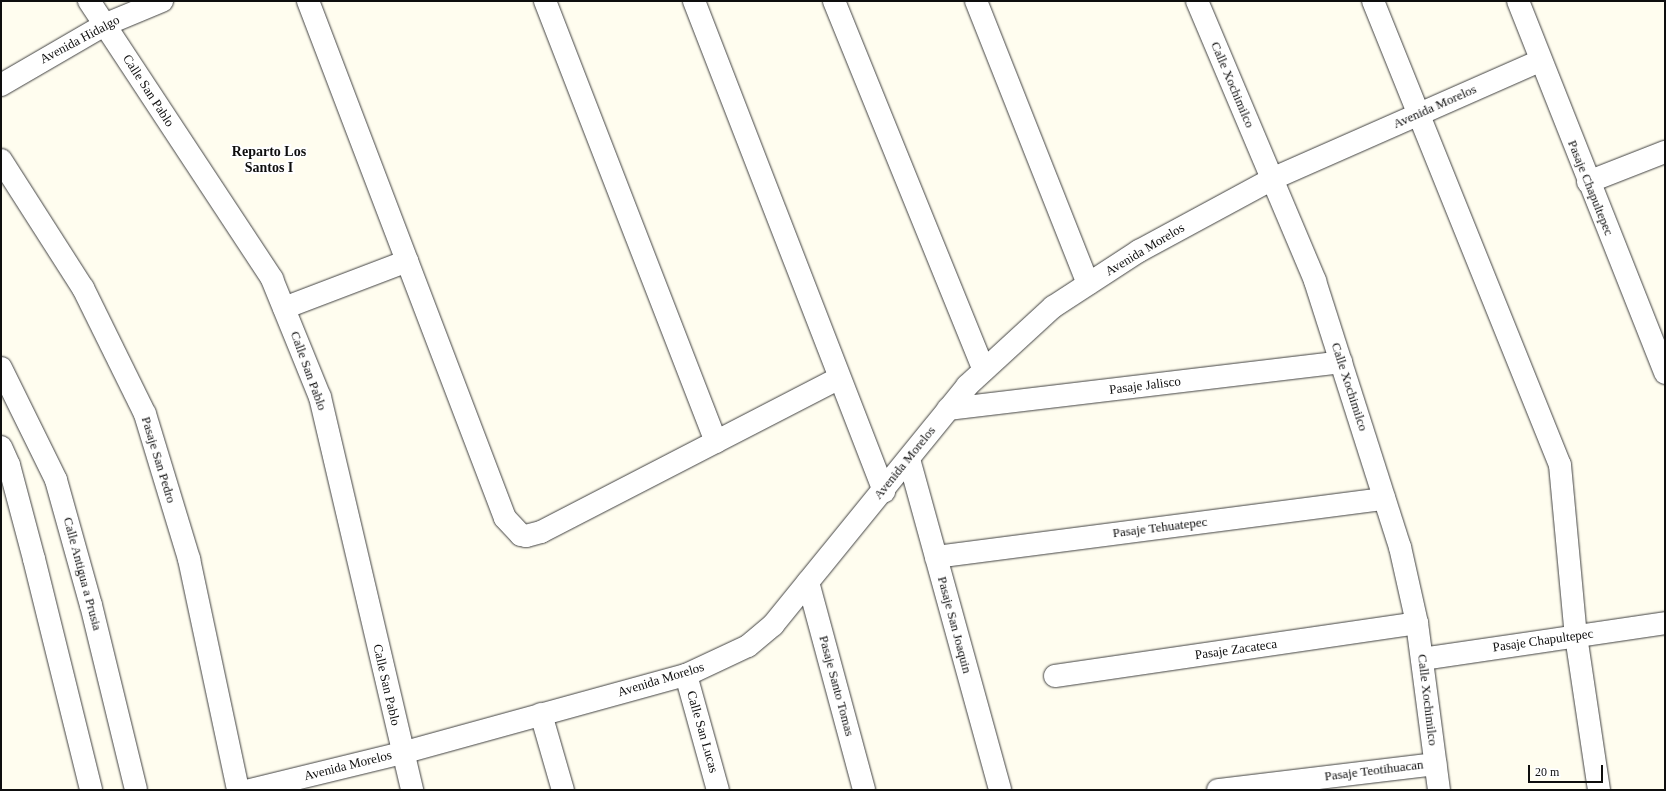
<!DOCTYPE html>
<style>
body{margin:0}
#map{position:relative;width:1666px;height:791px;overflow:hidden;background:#fffdef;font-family:Georgia,serif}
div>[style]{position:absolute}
.roads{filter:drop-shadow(0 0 1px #414141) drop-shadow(0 0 1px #414141)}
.minor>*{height:22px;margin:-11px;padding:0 11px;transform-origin:11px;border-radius:11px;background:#fff}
span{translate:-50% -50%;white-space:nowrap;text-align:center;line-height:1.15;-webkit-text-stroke:4px #fff;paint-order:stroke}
.street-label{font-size:13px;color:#0e0e0e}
.neighbourhood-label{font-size:14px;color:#0e0e0e;font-weight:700}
.frame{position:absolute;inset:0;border:2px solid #0e0e0e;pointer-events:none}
.scale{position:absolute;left:1528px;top:765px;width:75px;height:18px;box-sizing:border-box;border:2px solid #0e0e0e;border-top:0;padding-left:5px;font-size:12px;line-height:14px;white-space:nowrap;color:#0e0e0e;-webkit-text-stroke:3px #fff;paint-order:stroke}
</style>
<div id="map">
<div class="roads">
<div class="minor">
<div style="left:89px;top:1px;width:333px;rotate:56.6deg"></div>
<div style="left:272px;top:279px;width:127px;rotate:67.9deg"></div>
<div style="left:320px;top:397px;width:404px;rotate:76.8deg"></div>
<div style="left:308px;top:1px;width:553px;rotate:69.14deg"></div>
<div style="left:505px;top:518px;width:23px;rotate:47deg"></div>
<div style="left:521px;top:535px;width:5px;rotate:11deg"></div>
<div style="left:526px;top:536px;width:16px;rotate:-15deg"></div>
<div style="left:541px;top:532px;width:335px;rotate:-27.3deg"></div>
<div style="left:545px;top:1px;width:473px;rotate:68.8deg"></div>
<div style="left:694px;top:1px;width:526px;rotate:68.81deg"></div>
<div style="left:834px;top:1px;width:398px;rotate:67.9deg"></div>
<div style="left:976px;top:1px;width:304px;rotate:68.4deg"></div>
<div style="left:1197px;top:1px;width:304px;rotate:67.1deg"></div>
<div style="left:1315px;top:281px;width:279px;rotate:72.3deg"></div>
<div style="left:1400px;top:547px;width:78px;rotate:77.4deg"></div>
<div style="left:1417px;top:623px;width:168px;rotate:82.5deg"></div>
<div style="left:1373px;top:1px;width:500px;rotate:68.05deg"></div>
<div style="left:1560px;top:465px;width:172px;rotate:84.7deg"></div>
<div style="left:1576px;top:636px;width:156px;rotate:81.5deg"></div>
<div style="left:1518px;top:1px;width:400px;rotate:68.4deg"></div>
<div style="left:1px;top:85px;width:119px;rotate:-30.2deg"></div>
<div style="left:104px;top:25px;width:63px;rotate:-22.5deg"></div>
<div style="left:1px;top:160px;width:152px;rotate:57.4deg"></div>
<div style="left:83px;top:288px;width:140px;rotate:63.8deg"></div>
<div style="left:145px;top:414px;width:152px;rotate:73.1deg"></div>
<div style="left:189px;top:559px;width:236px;rotate:78deg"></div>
<div style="left:1588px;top:182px;width:83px;rotate:-21.3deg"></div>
<div style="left:284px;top:308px;width:132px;rotate:-20.9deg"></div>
<div style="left:1px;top:368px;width:125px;rotate:63.8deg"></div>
<div style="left:56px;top:480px;width:130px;rotate:74.4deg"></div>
<div style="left:91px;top:605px;width:190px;rotate:76.3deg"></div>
<div style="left:948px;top:409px;width:396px;rotate:-6.8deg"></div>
<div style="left:1px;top:447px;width:20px;rotate:66deg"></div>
<div style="left:9px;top:465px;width:97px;rotate:75.1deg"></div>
<div style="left:34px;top:559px;width:238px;rotate:76.1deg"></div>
<div style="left:909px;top:459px;width:343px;rotate:74.6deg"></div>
<div style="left:936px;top:557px;width:452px;rotate:-7.4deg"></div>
<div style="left:808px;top:582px;width:215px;rotate:74.9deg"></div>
<div style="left:1422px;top:659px;width:246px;rotate:-8.4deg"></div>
<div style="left:686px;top:675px;width:119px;rotate:74.5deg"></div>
<div style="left:1055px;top:676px;width:366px;rotate:-8.3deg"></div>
<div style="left:541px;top:714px;width:79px;rotate:73.9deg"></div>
<div style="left:250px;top:790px;width:156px;rotate:-13.7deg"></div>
<div style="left:402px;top:753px;width:295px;rotate:-15.4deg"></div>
<div style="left:686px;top:675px;width:68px;rotate:-25.1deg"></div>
<div style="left:748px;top:646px;width:33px;rotate:-40deg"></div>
<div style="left:773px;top:625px;width:308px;rotate:-50.9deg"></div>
<div style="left:967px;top:386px;width:117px;rotate:-42.6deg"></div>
<div style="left:1053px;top:307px;width:103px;rotate:-33.1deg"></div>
<div style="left:1139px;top:251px;width:151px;rotate:-28.4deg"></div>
<div style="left:1272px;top:179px;width:292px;rotate:-23.8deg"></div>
<div style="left:1218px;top:790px;width:219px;rotate:-6.8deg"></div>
</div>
</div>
<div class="street-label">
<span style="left:80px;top:40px;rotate:-28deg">Avenida Hidalgo</span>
<span style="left:1232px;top:85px;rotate:67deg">Calle Xochimilco</span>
<span style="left:148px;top:91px;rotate:57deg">Calle San Pablo</span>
<span style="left:1435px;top:107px;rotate:-24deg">Avenida Morelos</span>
<span style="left:1590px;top:188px;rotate:68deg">Pasaje Chapultepec</span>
<span style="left:1145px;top:250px;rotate:-31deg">Avenida Morelos</span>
<span style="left:308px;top:371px;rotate:70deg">Calle San Pablo</span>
<span style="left:1145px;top:386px;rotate:-7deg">Pasaje Jalisco</span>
<span style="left:1349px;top:387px;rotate:72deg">Calle Xochimilco</span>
<span style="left:158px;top:460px;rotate:73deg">Pasaje San Pedro</span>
<span style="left:905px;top:463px;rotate:-51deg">Avenida Morelos</span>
<span style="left:1160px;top:528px;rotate:-7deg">Pasaje Tehuatepec</span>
<span style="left:82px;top:574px;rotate:75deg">Calle Antigua a Prusia</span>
<span style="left:954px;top:625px;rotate:75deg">Pasaje San Joaquin</span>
<span style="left:1543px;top:641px;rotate:-8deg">Pasaje Chapultepec</span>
<span style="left:1236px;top:650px;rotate:-8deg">Pasaje Zacateca</span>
<span style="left:661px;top:680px;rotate:-17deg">Avenida Morelos</span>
<span style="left:386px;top:685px;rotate:77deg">Calle San Pablo</span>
<span style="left:836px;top:686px;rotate:75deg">Pasaje Santo Tomas</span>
<span style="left:1427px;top:700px;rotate:83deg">Calle Xochimilco</span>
<span style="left:702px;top:732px;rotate:74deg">Calle San Lucas</span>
<span style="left:348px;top:766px;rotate:-14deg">Avenida Morelos</span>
<span style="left:1374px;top:771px;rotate:-7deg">Pasaje Teotihuacan</span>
</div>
<div class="neighbourhood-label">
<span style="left:269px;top:160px">Reparto Los<br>Santos I</span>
</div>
<div class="frame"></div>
<div class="scale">20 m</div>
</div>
